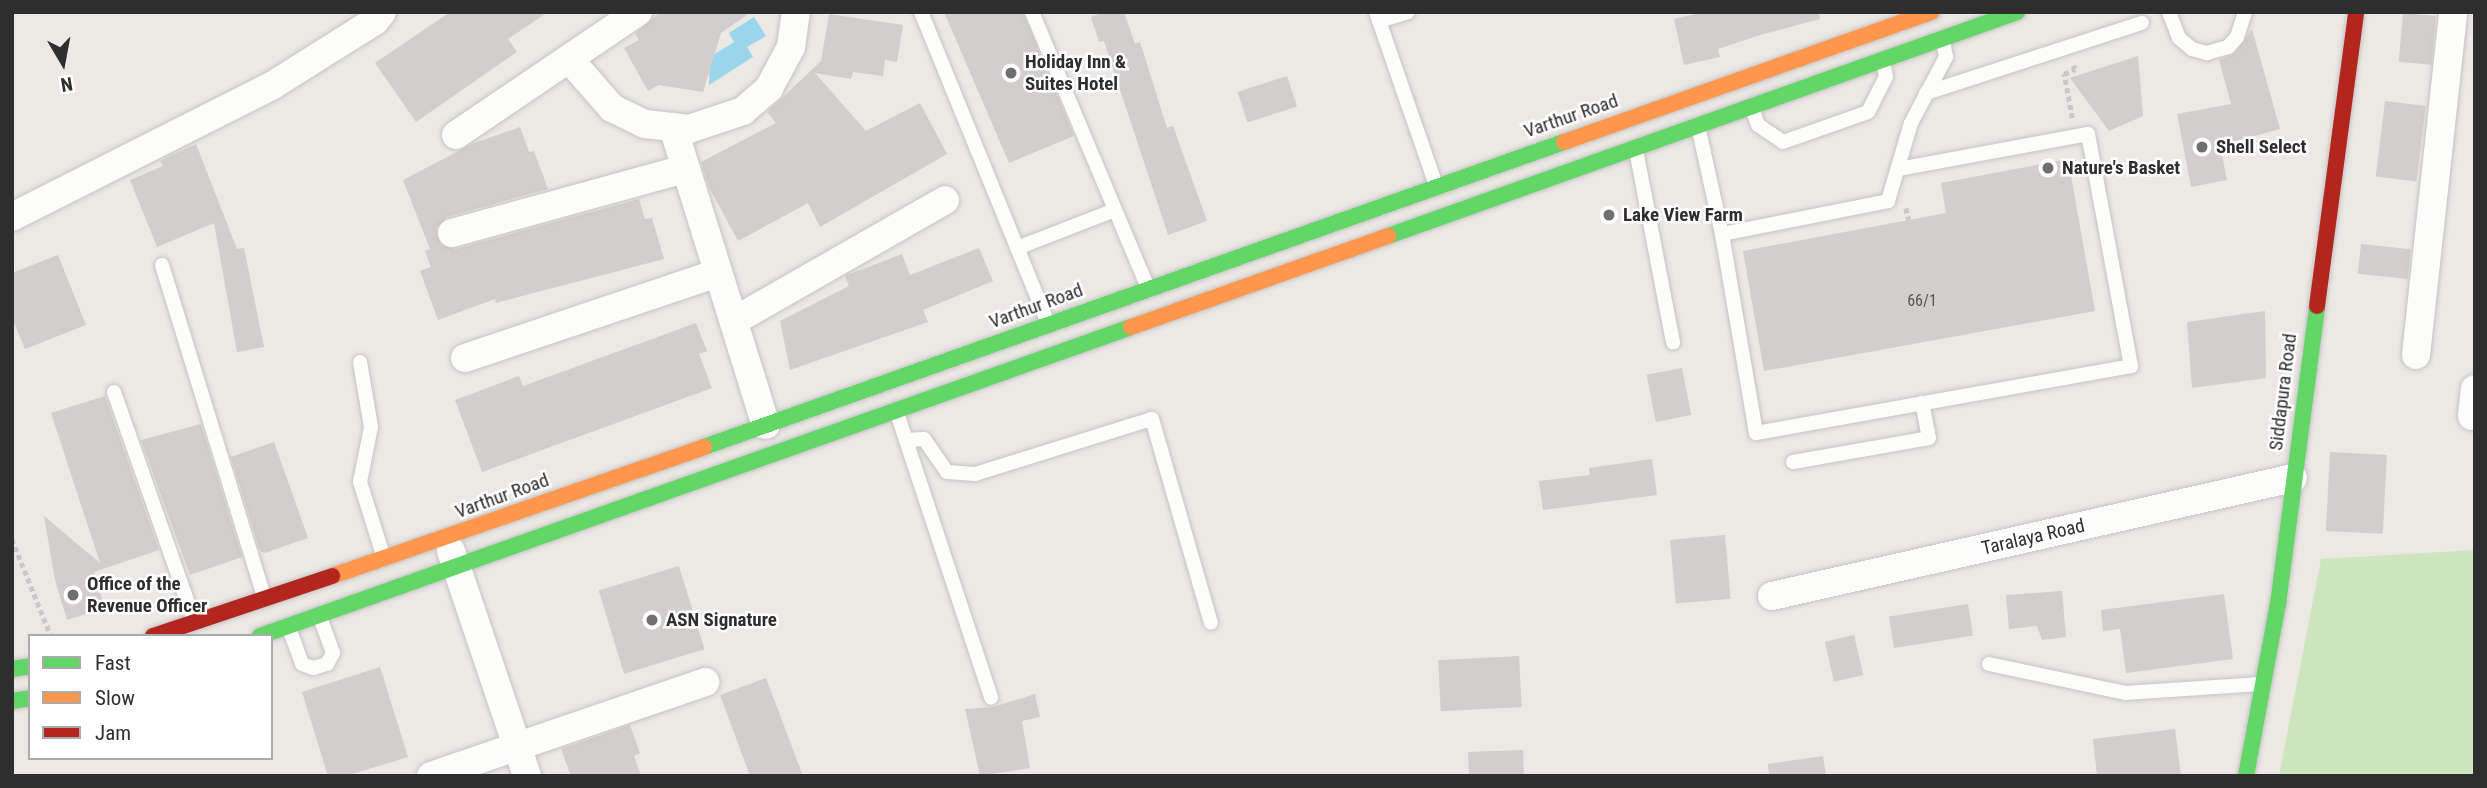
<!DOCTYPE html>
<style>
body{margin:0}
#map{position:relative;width:2487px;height:788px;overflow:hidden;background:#ece8e4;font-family:"Roboto Condensed",sans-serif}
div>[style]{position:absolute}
.green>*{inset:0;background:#cee6be}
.water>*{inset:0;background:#99d6ec}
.building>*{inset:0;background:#d1cecb;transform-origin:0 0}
.path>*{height:4.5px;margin-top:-2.25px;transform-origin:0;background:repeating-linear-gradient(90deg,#c9c9c8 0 5px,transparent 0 8.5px)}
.roads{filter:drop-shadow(0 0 2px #c5c4c5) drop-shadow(0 0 2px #c5c4c5)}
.lane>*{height:14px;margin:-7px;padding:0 7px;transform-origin:7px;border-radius:7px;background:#fcfcfb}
.street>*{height:28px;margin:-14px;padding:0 14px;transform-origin:14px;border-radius:14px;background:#fcfcfb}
.fast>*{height:16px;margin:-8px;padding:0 8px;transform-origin:8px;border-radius:8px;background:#63d668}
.slow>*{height:16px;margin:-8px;padding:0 8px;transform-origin:8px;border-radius:8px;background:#ff974d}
.jam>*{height:16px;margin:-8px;padding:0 8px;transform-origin:8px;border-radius:8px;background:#b3261e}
.dots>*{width:19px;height:19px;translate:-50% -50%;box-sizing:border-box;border:4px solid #fff;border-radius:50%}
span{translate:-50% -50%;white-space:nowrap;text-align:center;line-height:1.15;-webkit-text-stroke:5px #fff;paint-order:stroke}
.number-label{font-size:16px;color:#585857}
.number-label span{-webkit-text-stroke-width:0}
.poi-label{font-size:19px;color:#2e2e2e;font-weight:700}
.left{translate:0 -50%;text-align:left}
.street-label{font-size:19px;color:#2e2e2e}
.frame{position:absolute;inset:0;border:14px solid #2e2e2e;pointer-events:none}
.legend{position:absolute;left:28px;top:634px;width:245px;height:126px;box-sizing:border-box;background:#fff;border:2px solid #ababab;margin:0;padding:9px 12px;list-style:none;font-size:21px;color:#2e2e2e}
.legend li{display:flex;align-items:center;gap:14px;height:35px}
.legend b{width:35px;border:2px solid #ababab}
.north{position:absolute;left:28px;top:28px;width:70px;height:70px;-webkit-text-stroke:5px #fff;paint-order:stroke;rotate:170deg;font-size:19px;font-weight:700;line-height:28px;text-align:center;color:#2e2e2e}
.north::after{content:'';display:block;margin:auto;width:24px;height:32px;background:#2e2e2e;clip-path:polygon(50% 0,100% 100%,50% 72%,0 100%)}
</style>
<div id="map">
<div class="green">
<div style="clip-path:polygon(2475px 550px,2475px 776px,2279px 776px,2321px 559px)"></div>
</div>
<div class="water">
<div style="clip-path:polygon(754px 17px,766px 36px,747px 47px,753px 57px,709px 85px,710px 57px,734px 42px,729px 33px)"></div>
</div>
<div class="building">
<div style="clip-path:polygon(450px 12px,548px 12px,508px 39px,517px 52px,416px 122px,375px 63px)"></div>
<div style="clip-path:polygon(660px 12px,751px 12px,721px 33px,703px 92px,659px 85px,648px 91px,624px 48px,639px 40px,635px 34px)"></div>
<div style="clip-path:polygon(944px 12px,1023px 12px,1074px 136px,1009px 163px)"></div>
<div style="clip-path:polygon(1104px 12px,1124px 12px,1135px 44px,1140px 42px,1167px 128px,1173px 126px,1207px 221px,1168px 235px,1104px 41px,1099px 42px,1091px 17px)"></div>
<div style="clip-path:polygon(1704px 12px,1819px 12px,1820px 19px,1760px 35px,1718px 49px,1720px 57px,1684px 65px,1674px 19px)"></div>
<div style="left:2403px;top:13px;width:33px;height:49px;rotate:5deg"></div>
<div style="clip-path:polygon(829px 14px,903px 25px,897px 62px,885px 60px,883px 76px,853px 72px,851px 79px,815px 73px,866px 131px,920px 103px,947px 154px,820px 227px,808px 203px,738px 241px,709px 187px,701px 162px,776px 123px,767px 112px,821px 61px)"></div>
<div style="clip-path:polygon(2252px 29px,2280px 129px,2220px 145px,2227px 180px,2191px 187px,2177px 114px,2231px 104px,2219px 60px,2235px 53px)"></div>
<div style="clip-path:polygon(2138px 56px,2143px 116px,2109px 131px,2070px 78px)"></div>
<div style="left:1287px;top:76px;width:32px;height:52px;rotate:72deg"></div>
<div style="left:2385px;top:101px;width:41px;height:76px;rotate:7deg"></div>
<div style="clip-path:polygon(520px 127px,529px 152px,534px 151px,548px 189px,447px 217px,436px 229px,441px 245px,456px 249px,639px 199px,645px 219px,652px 218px,664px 259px,496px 303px,495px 299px,438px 320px,420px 271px,431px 267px,425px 251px,430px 249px,403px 180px,472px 144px)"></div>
<div style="clip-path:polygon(196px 144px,237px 249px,244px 248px,264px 347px,237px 352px,214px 223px,157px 247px,130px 180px,163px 166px,160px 161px)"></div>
<div style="clip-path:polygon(2068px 159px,2095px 311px,1764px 371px,1743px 251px,1946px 213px,1941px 183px)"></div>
<div style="left:2361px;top:244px;width:50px;height:30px;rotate:6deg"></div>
<div style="clip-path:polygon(979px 248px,993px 281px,923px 310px,928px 322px,790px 370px,780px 321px,849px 286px,845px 276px,902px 254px,910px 275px)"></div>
<div style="clip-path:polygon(58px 255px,86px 325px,25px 349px,12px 318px,12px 273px)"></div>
<div style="clip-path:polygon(2265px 311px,2266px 378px,2192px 388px,2187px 322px)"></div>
<div style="clip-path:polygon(696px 323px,707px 351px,699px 354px,712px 388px,482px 472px,455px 400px,519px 376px,523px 386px)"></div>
<div style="left:1682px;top:368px;width:48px;height:36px;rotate:79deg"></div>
<div style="clip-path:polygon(105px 396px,159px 550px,94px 572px,105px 608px,67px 620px,55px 580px,44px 516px,100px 563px,51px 413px)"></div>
<div style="clip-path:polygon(201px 424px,242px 557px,190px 575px,141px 440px)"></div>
<div style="clip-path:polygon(274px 442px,308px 538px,265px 553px,260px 551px,231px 457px)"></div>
<div style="left:2330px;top:452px;width:57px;height:79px;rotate:3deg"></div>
<div style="clip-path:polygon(1652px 459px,1657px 495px,1543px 510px,1539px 481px,1590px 475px,1589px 468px)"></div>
<div style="left:1725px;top:535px;width:64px;height:55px;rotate:85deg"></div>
<div style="left:679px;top:566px;width:87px;height:84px;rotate:73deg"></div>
<div style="clip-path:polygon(2062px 591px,2066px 637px,2042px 640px,2037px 626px,2009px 629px,2006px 595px)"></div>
<div style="clip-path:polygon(2224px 594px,2233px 659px,2126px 673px,2120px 629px,2103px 631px,2101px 610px)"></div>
<div style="left:1968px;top:604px;width:32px;height:80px;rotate:81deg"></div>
<div style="left:1854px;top:635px;width:41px;height:30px;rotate:77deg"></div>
<div style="left:1519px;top:656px;width:51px;height:81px;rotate:87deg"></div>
<div style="clip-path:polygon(380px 667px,408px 757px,346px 776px,328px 776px,302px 692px)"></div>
<div style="clip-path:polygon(766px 678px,803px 776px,750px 776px,720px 695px)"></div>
<div style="clip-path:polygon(1035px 694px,1040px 717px,1022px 721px,1030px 768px,980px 776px,965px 709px,993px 707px)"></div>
<div style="clip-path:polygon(630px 725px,640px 753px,634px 756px,641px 776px,571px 776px,561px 749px)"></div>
<div style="clip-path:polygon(2175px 729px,2181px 776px,2097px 776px,2093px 739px)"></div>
<div style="left:1523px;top:750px;width:26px;height:55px;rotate:88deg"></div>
<div style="clip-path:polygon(1823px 756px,1826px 776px,1769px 776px,1768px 764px)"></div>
</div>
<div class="path">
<div style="left:2072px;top:118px;width:45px;rotate:-100.3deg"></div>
<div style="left:2064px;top:74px;width:12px;rotate:-24deg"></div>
<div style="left:2075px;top:69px;width:4px;rotate:-117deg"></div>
<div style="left:1906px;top:208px;width:12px;rotate:76deg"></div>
<div style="left:12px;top:539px;width:105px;rotate:68.1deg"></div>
</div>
<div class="roads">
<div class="lane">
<div style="left:921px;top:12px;width:336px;rotate:67.8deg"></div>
<div style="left:1032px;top:12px;width:299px;rotate:67.2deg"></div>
<div style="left:1376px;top:12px;width:183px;rotate:70.9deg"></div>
<div style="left:2169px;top:12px;width:28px;rotate:69deg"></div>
<div style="left:2179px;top:38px;width:17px;rotate:40deg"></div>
<div style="left:2192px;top:49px;width:16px;rotate:15deg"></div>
<div style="left:2207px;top:53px;width:22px;rotate:-16deg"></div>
<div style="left:2228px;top:47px;width:13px;rotate:-48deg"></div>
<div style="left:2237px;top:37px;width:26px;rotate:-72deg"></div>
<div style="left:1379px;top:21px;width:30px;rotate:-17deg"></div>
<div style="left:1926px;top:93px;width:227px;rotate:-18deg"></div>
<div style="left:1752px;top:109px;width:17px;rotate:69deg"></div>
<div style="left:1758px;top:125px;width:30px;rotate:34deg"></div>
<div style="left:1783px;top:142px;width:90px;rotate:-19.4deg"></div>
<div style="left:1868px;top:112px;width:39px;rotate:-63deg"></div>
<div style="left:1886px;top:77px;width:15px;rotate:-101deg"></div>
<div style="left:1698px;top:126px;width:111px;rotate:77.5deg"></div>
<div style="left:1722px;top:234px;width:169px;rotate:-11.2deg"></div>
<div style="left:1888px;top:201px;width:81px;rotate:-73.6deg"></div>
<div style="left:1911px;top:123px;width:75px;rotate:-62.1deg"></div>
<div style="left:1946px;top:57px;width:16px;rotate:-101deg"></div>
<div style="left:1636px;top:150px;width:196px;rotate:79.1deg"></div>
<div style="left:1722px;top:234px;width:202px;rotate:80.3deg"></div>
<div style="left:1756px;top:433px;width:381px;rotate:-10.1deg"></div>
<div style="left:2131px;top:366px;width:236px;rotate:-100.5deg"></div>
<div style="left:2088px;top:134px;width:192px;rotate:169.5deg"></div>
<div style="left:1017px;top:248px;width:105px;rotate:-21.2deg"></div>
<div style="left:162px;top:265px;width:347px;rotate:72.9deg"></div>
<div style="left:360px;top:362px;width:66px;rotate:80.4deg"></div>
<div style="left:371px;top:427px;width:56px;rotate:101.3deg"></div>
<div style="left:360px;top:482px;width:80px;rotate:72.5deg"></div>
<div style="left:114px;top:392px;width:242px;rotate:70.7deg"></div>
<div style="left:896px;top:410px;width:303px;rotate:71.7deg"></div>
<div style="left:906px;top:440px;width:18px;rotate:-3deg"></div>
<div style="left:924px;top:439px;width:40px;rotate:55.1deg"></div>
<div style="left:947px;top:472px;width:28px;rotate:4deg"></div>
<div style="left:975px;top:474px;width:185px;rotate:-17.3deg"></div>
<div style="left:1152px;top:419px;width:212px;rotate:73.9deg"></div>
<div style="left:1793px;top:462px;width:138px;rotate:-10deg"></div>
<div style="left:1929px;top:438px;width:36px;rotate:-101deg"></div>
<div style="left:289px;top:628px;width:38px;rotate:70deg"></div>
<div style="left:302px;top:664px;width:12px;rotate:20deg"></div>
<div style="left:313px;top:668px;width:15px;rotate:-16deg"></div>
<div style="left:327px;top:664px;width:13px;rotate:-61deg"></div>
<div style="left:333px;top:653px;width:37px;rotate:-110deg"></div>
<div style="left:1989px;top:664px;width:139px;rotate:12deg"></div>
<div style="left:2125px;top:693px;width:136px;rotate:-3.8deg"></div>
</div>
<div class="street">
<div style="left:570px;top:60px;width:64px;rotate:48.8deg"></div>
<div style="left:612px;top:108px;width:37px;rotate:26deg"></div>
<div style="left:645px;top:124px;width:44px;rotate:6.5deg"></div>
<div style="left:689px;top:129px;width:57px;rotate:-18.4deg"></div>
<div style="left:743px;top:111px;width:35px;rotate:-41deg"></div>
<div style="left:769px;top:88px;width:47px;rotate:-61.8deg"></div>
<div style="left:791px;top:47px;width:35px;rotate:-82deg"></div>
<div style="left:673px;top:127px;width:312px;rotate:72.7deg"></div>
<div style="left:456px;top:135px;width:220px;rotate:-34.1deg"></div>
<div style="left:12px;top:217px;width:292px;rotate:-26.8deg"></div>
<div style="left:273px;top:85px;width:120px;rotate:-32.1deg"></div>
<div style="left:375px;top:21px;width:11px;rotate:-52deg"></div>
<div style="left:452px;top:233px;width:242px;rotate:-15.4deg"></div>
<div style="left:734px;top:321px;width:243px;rotate:-29.8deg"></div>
<div style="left:2416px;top:355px;width:345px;rotate:-83.8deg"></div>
<div style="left:465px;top:358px;width:266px;rotate:-18.6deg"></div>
<div style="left:2472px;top:416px;width:27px;rotate:-84deg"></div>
<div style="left:451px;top:551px;width:237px;rotate:71.3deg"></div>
<div style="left:1772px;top:596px;width:534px;rotate:-12.76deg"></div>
<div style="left:431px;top:776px;width:290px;rotate:-18.9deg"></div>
</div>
<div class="fast">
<div style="left:1388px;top:236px;width:668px;rotate:-19.6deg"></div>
<div style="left:704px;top:447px;width:912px;rotate:-19.53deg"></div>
<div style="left:260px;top:636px;width:924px;rotate:-19.53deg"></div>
<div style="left:12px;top:669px;width:18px;rotate:-9deg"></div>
<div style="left:12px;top:701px;width:18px;rotate:-9deg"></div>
<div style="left:2246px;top:776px;width:175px;rotate:-79.5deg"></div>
<div style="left:2278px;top:604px;width:301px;rotate:-82.5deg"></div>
</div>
<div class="slow">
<div style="left:1564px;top:142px;width:390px;rotate:-19.5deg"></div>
<div style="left:1131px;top:327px;width:273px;rotate:-19.5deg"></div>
<div style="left:332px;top:576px;width:394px;rotate:-19.1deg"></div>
</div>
<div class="jam">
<div style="left:2317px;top:306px;width:297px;rotate:-82.4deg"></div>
<div style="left:153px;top:636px;width:189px;rotate:-18.5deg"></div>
</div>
</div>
<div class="dots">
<div style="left:1011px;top:73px;background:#706f6e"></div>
<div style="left:2202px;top:147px;background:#706f6e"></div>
<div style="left:2048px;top:168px;background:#706f6e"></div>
<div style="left:1609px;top:215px;background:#706f6e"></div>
<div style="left:73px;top:595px;background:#706f6e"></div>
<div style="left:652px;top:620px;background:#706f6e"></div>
</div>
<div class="number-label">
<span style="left:1922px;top:301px">66/1</span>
</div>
<div class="poi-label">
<span class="left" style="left:1025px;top:73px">Holiday Inn &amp;<br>Suites Hotel</span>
<span class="left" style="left:2216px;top:147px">Shell Select</span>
<span class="left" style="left:2062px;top:168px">Nature's Basket</span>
<span class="left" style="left:1623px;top:215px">Lake View Farm</span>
<span class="left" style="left:87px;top:595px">Office of the<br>Revenue Officer</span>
<span class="left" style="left:666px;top:620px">ASN Signature</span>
</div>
<div class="street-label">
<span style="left:1571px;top:116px;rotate:-19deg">Varthur Road</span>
<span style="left:1036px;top:306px;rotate:-20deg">Varthur Road</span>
<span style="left:2283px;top:392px;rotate:-83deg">Siddapura Road</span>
<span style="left:502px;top:496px;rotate:-20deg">Varthur Road</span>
<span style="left:2033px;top:537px;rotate:-13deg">Taralaya Road</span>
</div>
<div class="frame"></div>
<ul class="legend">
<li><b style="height:9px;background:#63d668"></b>Fast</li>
<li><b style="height:9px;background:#ff974d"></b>Slow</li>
<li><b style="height:9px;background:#b3261e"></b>Jam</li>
</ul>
<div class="north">N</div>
</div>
